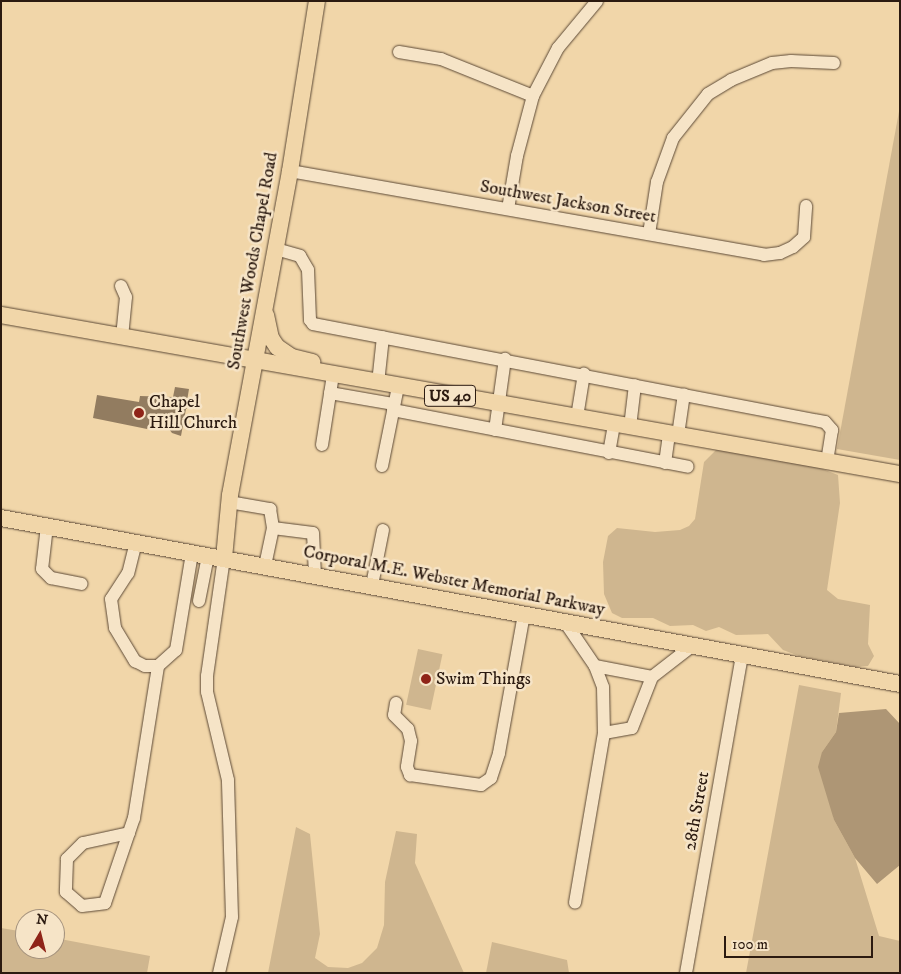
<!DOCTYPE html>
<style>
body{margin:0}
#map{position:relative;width:901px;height:974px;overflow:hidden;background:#f1d6a9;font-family:"IM FELL DW Pica",serif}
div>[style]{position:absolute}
.green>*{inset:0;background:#cfb68f;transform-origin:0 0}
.water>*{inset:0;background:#ae9675}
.building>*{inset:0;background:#927c60}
.roads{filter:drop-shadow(0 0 1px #5c4936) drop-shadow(0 0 1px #5c4936)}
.minor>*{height:12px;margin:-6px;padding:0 6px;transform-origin:6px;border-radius:6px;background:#f6e4c7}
.major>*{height:16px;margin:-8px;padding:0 8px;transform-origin:8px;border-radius:8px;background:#f1d6a9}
.dots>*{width:14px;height:14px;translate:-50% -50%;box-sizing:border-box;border:2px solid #f6e4c7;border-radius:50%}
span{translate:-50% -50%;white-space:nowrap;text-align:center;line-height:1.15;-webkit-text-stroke:5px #f6e4c7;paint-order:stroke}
.shield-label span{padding:1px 4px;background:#f6e4c7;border:1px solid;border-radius:4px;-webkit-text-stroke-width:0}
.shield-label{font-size:16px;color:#2b1a10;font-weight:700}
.street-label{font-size:18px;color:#2b1a10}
.poi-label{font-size:18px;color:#2b1a10}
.left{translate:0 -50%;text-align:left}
.frame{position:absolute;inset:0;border:2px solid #2b1a10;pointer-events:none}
.north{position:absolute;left:15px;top:909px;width:50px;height:50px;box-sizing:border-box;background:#f6e4c7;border:1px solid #a5937e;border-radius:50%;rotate:8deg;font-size:14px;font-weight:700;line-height:20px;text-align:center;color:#2b1a10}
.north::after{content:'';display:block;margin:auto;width:18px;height:22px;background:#8f2418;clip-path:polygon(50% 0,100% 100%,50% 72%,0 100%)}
.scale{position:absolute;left:724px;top:936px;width:149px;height:22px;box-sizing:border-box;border:2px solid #2b1a10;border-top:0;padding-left:6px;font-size:15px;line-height:18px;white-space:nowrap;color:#2b1a10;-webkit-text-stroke:4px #f6e4c7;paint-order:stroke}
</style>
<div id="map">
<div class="green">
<div style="clip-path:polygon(900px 106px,900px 460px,837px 449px)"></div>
<div style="clip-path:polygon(717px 449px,820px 468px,838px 475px,840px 503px,827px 590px,838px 599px,870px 605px,868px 644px,874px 656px,868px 666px,856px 667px,799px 656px,783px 650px,768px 634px,736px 635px,719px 627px,706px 631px,693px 625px,670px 626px,653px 618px,622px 618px,612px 613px,604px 594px,603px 562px,608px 536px,617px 528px,655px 532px,680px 530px,689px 526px,695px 519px,704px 462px)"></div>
<div style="left:418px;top:649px;width:25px;height:57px;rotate:12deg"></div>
<div style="clip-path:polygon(799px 685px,841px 693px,836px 732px,822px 752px,834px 820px,855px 858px,879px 936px,900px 941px,900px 973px,746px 973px)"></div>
<div style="clip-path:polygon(296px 827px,310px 834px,320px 934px,315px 958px,328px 967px,348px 968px,362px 963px,377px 948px,384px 925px,385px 882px,396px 831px,417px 834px,415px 863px,464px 973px,268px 973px)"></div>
<div style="clip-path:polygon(1px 928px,25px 932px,25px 949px,55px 949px,55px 938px,150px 956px,147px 973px,1px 973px)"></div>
<div style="clip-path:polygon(492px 942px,567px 960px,569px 973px,486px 973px)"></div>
</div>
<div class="water">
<div style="clip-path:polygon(886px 709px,900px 724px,900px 865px,877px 884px,855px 858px,834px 820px,818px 767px,822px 752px,836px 732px,839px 713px)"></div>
</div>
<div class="building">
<div style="clip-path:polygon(175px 387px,189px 389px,187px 401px,190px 406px,186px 409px,181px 436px,172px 433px,163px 421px,152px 419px,147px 429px,93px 418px,97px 395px,139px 402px,140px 396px,173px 397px)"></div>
</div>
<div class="roads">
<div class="minor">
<div style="left:399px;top:52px;width:43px;rotate:9.5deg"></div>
<div style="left:441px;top:59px;width:99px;rotate:21.9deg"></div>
<div style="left:290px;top:171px;width:481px;rotate:10deg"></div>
<div style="left:764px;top:255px;width:16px;rotate:-7deg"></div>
<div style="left:780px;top:253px;width:14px;rotate:-25deg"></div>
<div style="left:793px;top:247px;width:15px;rotate:-42deg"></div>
<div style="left:804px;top:237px;width:31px;rotate:-86deg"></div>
<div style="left:508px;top:209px;width:54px;rotate:-80.4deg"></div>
<div style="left:517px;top:156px;width:62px;rotate:-75.1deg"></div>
<div style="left:533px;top:96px;width:54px;rotate:-62.5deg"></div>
<div style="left:558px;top:48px;width:61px;rotate:-50.3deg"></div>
<div style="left:649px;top:234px;width:53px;rotate:-81.3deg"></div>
<div style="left:657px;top:182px;width:47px;rotate:-70deg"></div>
<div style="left:673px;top:138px;width:56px;rotate:-51.5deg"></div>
<div style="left:708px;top:94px;width:27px;rotate:-31deg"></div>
<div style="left:731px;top:80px;width:44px;rotate:-22.5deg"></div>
<div style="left:772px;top:63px;width:19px;rotate:-6deg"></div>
<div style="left:791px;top:61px;width:43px;rotate:2.7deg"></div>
<div style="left:276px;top:249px;width:25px;rotate:16deg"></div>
<div style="left:300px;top:256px;width:16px;rotate:60deg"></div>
<div style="left:308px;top:270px;width:50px;rotate:87.7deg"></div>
<div style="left:310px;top:320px;width:5px;rotate:53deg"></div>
<div style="left:313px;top:324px;width:521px;rotate:10.84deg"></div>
<div style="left:825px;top:422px;width:11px;rotate:49deg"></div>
<div style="left:832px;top:430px;width:31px;rotate:99deg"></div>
<div style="left:121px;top:286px;width:12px;rotate:66deg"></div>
<div style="left:126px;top:297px;width:40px;rotate:95.7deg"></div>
<div style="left:378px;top:383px;width:46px;rotate:-83.8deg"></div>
<div style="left:330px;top:393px;width:65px;rotate:9.8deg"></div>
<div style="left:393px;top:410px;width:300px;rotate:10.9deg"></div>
<div style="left:577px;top:417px;width:44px;rotate:-80.8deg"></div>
<div style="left:630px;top:427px;width:42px;rotate:-83.2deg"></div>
<div style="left:495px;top:430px;width:72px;rotate:-82deg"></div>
<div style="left:678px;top:435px;width:41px;rotate:-81.7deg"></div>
<div style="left:322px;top:445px;width:71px;rotate:-81.1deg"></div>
<div style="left:609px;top:453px;width:29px;rotate:-80deg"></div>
<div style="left:665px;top:463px;width:29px;rotate:-82deg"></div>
<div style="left:382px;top:466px;width:81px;rotate:-78.6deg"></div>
<div style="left:229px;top:502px;width:42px;rotate:9.7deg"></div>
<div style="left:270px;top:509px;width:19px;rotate:81deg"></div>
<div style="left:273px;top:528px;width:39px;rotate:102deg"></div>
<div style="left:47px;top:526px;width:43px;rotate:96.6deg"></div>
<div style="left:42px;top:569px;width:13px;rotate:45deg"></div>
<div style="left:51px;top:578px;width:31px;rotate:11deg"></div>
<div style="left:273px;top:528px;width:40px;rotate:7.1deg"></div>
<div style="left:313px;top:533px;width:42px;rotate:87.3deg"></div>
<div style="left:136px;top:542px;width:32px;rotate:104deg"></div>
<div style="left:128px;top:573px;width:31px;rotate:123deg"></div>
<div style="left:111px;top:599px;width:29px;rotate:82deg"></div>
<div style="left:115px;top:628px;width:39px;rotate:59deg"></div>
<div style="left:135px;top:661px;width:11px;rotate:27deg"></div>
<div style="left:145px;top:666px;width:13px"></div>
<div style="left:158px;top:666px;width:24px;rotate:-42deg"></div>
<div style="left:176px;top:650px;width:98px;rotate:-80.6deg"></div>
<div style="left:372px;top:585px;width:56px;rotate:-78.7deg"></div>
<div style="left:199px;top:601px;width:46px;rotate:-78.7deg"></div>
<div style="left:565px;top:622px;width:53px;rotate:55.7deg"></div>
<div style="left:595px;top:666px;width:22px;rotate:69deg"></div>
<div style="left:603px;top:687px;width:46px;rotate:88.8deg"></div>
<div style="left:604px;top:733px;width:172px;rotate:99.7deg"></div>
<div style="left:595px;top:666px;width:58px;rotate:10.9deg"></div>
<div style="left:396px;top:703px;width:12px;rotate:99deg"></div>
<div style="left:394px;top:715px;width:20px;rotate:45deg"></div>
<div style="left:408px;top:729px;width:12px;rotate:76deg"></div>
<div style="left:411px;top:741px;width:26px;rotate:99deg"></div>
<div style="left:407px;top:767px;width:9px;rotate:69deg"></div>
<div style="left:410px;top:775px;width:72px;rotate:8deg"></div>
<div style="left:481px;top:785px;width:12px;rotate:-35deg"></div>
<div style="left:491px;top:778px;width:26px;rotate:-72deg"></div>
<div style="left:499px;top:753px;width:141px;rotate:-79.8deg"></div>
<div style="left:604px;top:733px;width:28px;rotate:-10deg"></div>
<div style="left:632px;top:728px;width:55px;rotate:-68.6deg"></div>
<div style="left:652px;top:677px;width:51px;rotate:-37.8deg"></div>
<div style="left:129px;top:833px;width:47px;rotate:167.7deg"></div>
<div style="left:83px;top:843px;width:23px;rotate:135deg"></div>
<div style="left:67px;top:859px;width:33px;rotate:92deg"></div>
<div style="left:66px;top:892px;width:21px;rotate:41deg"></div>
<div style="left:82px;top:906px;width:23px;rotate:-7deg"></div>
<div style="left:105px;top:903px;width:90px;rotate:-71.2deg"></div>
<div style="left:134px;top:818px;width:154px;rotate:-81deg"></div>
<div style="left:219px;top:973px;width:57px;rotate:-76.9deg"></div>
<div style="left:232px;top:917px;width:137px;rotate:-91.7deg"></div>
<div style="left:228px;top:780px;width:90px;rotate:-103.4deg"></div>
<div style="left:207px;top:692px;width:16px;rotate:-90deg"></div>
<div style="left:207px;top:676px;width:119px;rotate:-81.8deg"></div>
<div style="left:686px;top:973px;width:322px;rotate:-80deg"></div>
</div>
<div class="major">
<div style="left:1px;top:315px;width:913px;rotate:10.03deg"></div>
<div style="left:266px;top:315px;width:24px;rotate:78deg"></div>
<div style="left:271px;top:338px;width:11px;rotate:56deg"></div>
<div style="left:277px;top:347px;width:18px;rotate:34deg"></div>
<div style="left:292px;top:357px;width:21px;rotate:14deg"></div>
<div style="left:1px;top:518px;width:914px;rotate:10.46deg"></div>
<div style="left:224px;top:558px;width:63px;rotate:-84.6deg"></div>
<div style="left:230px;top:495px;width:330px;rotate:-79.5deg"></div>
<div style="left:290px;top:171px;width:172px;rotate:-81deg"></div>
</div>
</div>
<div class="dots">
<div style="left:139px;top:413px;background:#8f2418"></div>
<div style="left:426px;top:679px;background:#8f2418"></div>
</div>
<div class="shield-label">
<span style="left:450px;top:396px">US 40</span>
</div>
<div class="street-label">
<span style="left:568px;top:202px;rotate:10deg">Southwest Jackson Street</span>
<span style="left:253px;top:261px;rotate:-80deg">Southwest Woods Chapel Road</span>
<span style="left:454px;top:581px;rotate:11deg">Corporal M.E. Webster Memorial Parkway</span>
<span style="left:697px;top:811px;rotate:-80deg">28th Street</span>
</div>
<div class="poi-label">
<span class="left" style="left:149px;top:413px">Chapel<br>Hill Church</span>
<span class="left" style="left:436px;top:679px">Swim Things</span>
</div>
<div class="frame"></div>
<div class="north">N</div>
<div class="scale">100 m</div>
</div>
